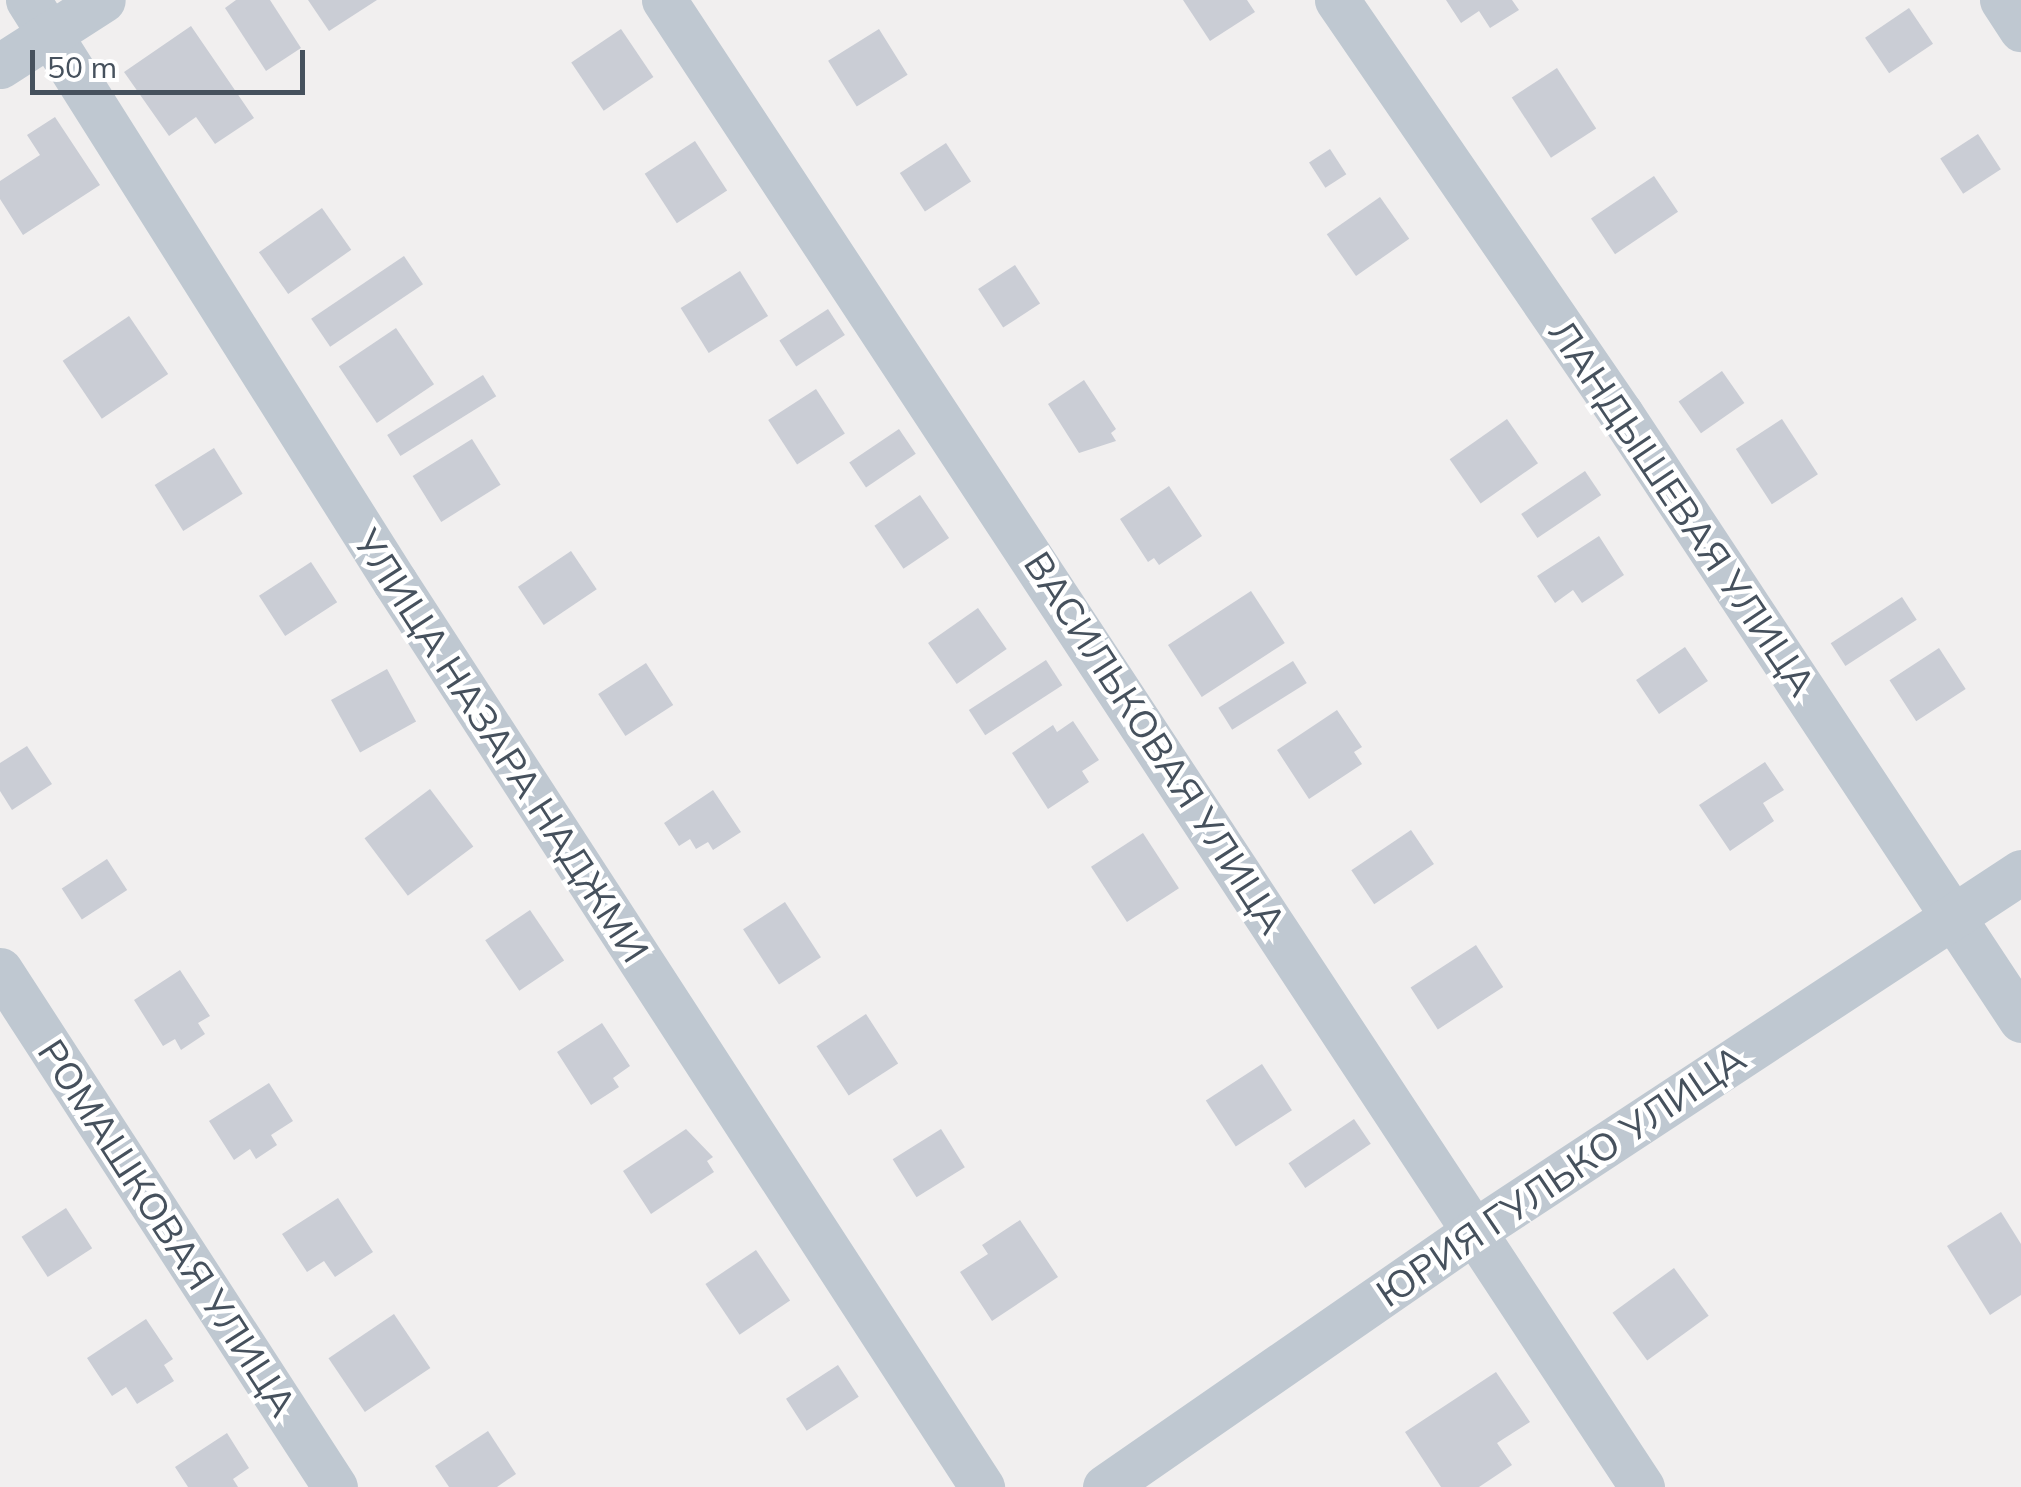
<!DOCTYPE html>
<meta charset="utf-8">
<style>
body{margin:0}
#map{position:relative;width:2021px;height:1487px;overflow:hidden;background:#f1efef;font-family:Mulish,sans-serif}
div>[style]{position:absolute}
.building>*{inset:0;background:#cacdd5;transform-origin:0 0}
.minor>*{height:45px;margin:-22.5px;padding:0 22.5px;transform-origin:22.5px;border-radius:22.5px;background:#bfc8d1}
span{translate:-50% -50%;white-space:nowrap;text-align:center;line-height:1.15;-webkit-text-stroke:9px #fff;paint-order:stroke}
.street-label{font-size:38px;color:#46515d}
.scale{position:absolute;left:30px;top:50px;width:275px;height:45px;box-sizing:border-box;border:5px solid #46515d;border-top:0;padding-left:12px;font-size:30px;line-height:35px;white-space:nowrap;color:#46515d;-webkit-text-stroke:8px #fff;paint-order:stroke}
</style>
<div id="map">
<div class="building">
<div style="clip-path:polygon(236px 0,270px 0,301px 48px,266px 71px,225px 8px)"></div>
<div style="clip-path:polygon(308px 0,377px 0,329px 31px)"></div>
<div style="clip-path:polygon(1183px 0,1247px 0,1255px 12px,1210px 41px)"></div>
<div style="clip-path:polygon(1446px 0,1512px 0,1519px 10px,1490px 28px,1479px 11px,1461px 23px)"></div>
<div style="left:1909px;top:8px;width:43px;height:53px;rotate:56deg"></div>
<div style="clip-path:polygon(191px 26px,254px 118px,215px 144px,196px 117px,169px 136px,124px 72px)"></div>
<div style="left:621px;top:29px;width:58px;height:60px;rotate:56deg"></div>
<div style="left:879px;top:29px;width:54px;height:60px;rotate:58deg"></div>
<div style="left:1557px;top:68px;width:72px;height:54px;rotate:57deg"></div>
<div style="clip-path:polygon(55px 117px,100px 185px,23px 235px,0 199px,0 181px,40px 155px,27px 135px)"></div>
<div style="left:1978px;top:134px;width:42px;height:45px;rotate:57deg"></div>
<div style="left:695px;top:141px;width:59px;height:60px;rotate:57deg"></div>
<div style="left:946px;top:143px;width:46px;height:55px;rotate:57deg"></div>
<div style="left:1330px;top:149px;width:30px;height:25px;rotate:57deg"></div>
<div style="left:1654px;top:176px;width:43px;height:76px;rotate:56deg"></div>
<div style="left:1380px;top:197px;width:51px;height:65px;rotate:55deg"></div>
<div style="left:322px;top:208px;width:51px;height:77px;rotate:55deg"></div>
<div style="left:404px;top:256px;width:34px;height:112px;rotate:56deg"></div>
<div style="left:1015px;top:265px;width:46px;height:44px;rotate:57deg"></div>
<div style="left:740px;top:271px;width:53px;height:70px;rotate:58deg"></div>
<div style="left:828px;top:309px;width:31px;height:58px;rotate:57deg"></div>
<div style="left:129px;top:316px;width:70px;height:80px;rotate:56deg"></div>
<div style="left:396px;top:328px;width:68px;height:69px;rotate:56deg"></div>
<div style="left:1722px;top:371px;width:39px;height:53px;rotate:55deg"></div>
<div style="left:483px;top:375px;width:25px;height:113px;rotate:58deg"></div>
<div style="clip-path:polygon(1084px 380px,1116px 429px,1111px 433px,1116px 441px,1079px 453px,1048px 404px)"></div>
<div style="left:816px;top:389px;width:53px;height:57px;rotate:57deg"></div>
<div style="left:1507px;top:419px;width:54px;height:70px;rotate:55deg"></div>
<div style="left:1782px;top:419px;width:66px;height:55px;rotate:57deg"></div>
<div style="left:899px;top:429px;width:30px;height:60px;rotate:56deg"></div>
<div style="left:472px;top:439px;width:54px;height:70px;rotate:58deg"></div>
<div style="left:214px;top:448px;width:54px;height:70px;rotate:58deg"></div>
<div style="left:1585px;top:471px;width:29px;height:77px;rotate:56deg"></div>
<div style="clip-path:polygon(1169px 486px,1202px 536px,1159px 565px,1154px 558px,1148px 562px,1120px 519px)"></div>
<div style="left:920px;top:495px;width:52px;height:55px;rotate:56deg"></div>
<div style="clip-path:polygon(1599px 536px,1624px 575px,1582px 603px,1573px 590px,1555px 603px,1537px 576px)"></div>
<div style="left:571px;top:551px;width:46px;height:64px;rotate:56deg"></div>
<div style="left:311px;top:562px;width:48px;height:62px;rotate:57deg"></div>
<div style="left:1251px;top:591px;width:62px;height:99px;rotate:57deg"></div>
<div style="left:1902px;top:597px;width:27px;height:85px;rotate:57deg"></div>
<div style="left:978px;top:608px;width:50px;height:61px;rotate:55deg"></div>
<div style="left:1685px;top:647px;width:41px;height:59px;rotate:56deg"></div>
<div style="left:1939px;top:648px;width:49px;height:59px;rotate:57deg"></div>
<div style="left:1046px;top:660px;width:30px;height:92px;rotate:57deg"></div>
<div style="left:1293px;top:661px;width:26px;height:88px;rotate:58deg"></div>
<div style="left:646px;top:663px;width:50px;height:57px;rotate:57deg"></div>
<div style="left:387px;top:669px;width:60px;height:64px;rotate:61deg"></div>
<div style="clip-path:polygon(1337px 710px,1362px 747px,1354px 752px,1362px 764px,1309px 799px,1277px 750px)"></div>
<div style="clip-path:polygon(1073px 721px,1099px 760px,1082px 771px,1089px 782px,1048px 809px,1012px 753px,1053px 725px,1057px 732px)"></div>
<div style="clip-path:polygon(27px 746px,52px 784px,12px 810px,0 791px,0 763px)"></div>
<div style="clip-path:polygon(1765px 762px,1784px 790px,1763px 803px,1774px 821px,1730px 851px,1699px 805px)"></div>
<div style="left:430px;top:789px;width:72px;height:82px;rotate:53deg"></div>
<div style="clip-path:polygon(713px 790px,741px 832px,713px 850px,708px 842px,696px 849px,690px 839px,679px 846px,664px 823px)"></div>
<div style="left:1411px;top:830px;width:41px;height:72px;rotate:56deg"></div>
<div style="left:1143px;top:833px;width:66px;height:62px;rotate:57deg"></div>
<div style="left:107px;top:859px;width:37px;height:54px;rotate:57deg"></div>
<div style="left:785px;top:902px;width:66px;height:50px;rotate:57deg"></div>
<div style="left:530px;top:910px;width:61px;height:54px;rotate:56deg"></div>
<div style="left:1476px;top:945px;width:50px;height:78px;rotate:57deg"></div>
<div style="clip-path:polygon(180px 970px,210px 1016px,198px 1023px,205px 1034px,181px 1050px,175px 1039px,163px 1046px,134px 1000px)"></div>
<div style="left:866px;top:1014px;width:59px;height:59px;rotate:57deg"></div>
<div style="clip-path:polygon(602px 1023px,630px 1066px,613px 1078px,619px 1087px,591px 1105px,557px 1052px)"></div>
<div style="left:1262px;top:1064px;width:55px;height:67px;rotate:57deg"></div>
<div style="clip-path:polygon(269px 1083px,293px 1121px,271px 1135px,277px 1145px,256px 1159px,250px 1149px,234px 1160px,209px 1121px)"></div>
<div style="left:1354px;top:1119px;width:30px;height:79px;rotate:56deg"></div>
<div style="clip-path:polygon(686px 1129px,713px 1157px,707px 1161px,714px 1172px,651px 1214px,623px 1171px)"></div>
<div style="left:941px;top:1129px;width:45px;height:57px;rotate:58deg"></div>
<div style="clip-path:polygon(338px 1198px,373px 1252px,335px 1277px,324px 1261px,307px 1272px,282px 1234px)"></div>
<div style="left:66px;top:1208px;width:48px;height:53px;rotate:57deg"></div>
<div style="clip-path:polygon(2001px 1212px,2021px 1244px,2021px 1295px,1990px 1315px,1947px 1246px)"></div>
<div style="clip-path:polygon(1020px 1220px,1058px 1277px,992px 1321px,960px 1272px,988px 1254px,982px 1245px)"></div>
<div style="left:756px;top:1250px;width:61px;height:61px;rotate:56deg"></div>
<div style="left:1674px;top:1268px;width:59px;height:76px;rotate:54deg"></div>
<div style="left:394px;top:1314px;width:65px;height:79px;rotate:56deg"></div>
<div style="clip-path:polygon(146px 1319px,173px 1359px,164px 1365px,174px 1381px,137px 1404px,126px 1387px,112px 1396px,87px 1358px)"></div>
<div style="left:838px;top:1365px;width:38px;height:62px;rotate:57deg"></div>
<div style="clip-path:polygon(1496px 1372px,1530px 1422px,1497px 1443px,1512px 1465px,1479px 1487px,1441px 1487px,1405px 1432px)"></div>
<div style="clip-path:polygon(488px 1431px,516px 1474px,497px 1487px,449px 1487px,435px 1466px)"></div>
<div style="clip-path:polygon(227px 1433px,249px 1468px,233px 1479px,238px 1487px,188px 1487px,175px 1467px)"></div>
</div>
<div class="minor">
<div style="left:28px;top:0;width:688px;rotate:57.77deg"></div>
<div style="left:395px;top:582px;width:1079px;rotate:57.03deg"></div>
<div style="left:664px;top:0;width:1780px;rotate:56.67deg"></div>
<div style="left:1337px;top:0;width:502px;rotate:55.55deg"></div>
<div style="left:1621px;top:414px;width:726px;rotate:56.57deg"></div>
<div style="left:2002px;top:0;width:35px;rotate:57deg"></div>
<div style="left:0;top:66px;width:122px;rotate:-32.7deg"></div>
<div style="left:0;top:970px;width:616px;rotate:57.06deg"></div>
<div style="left:1105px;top:1487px;width:451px;rotate:-34.7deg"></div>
<div style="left:1476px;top:1230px;width:652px;rotate:-33.3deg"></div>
</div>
<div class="street-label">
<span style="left:1682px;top:508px;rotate:56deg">ЛАНДЫШЕВАЯ УЛИЦА</span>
<span style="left:1155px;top:743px;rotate:57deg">ВАСИЛЬКОВАЯ УЛИЦА</span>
<span style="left:501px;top:746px;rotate:57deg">УЛИЦА НАЗАРА НАДЖМИ</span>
<span style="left:1561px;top:1176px;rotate:-34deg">ЮРИЯ ГУЛЬКО УЛИЦА</span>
<span style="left:167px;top:1228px;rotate:57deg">РОМАШКОВАЯ УЛИЦА</span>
</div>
<div class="scale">50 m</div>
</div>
